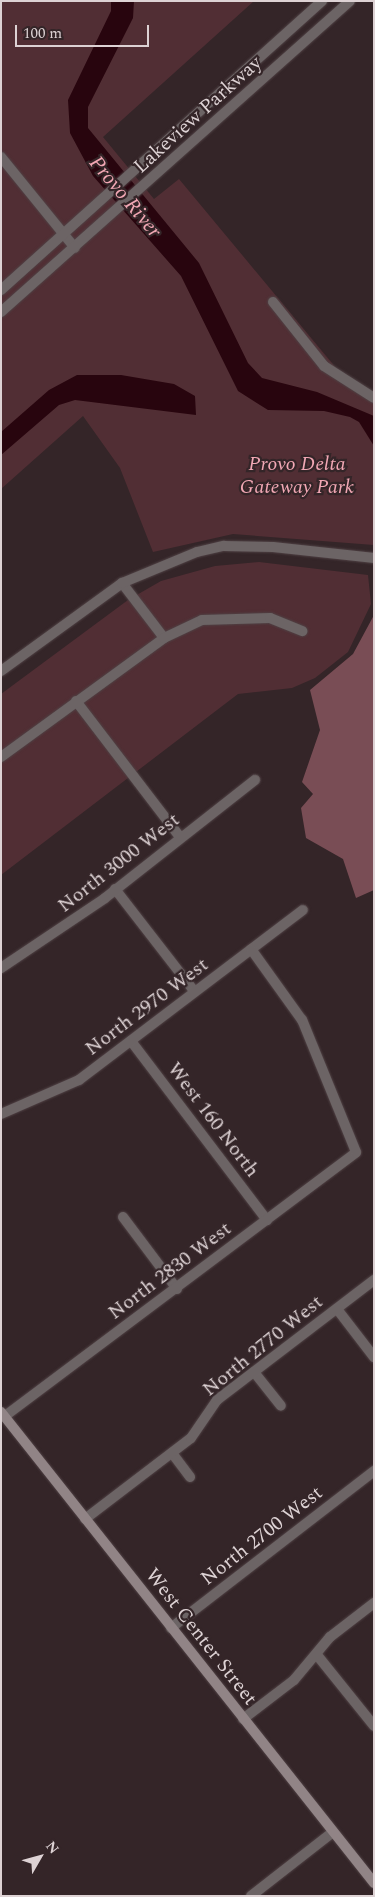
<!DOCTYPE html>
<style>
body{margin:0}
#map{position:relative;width:375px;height:1897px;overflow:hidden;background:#342528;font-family:Spectral,serif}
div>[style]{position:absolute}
.green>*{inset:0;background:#512e34}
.forest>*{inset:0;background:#794d55}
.water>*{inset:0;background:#28050e}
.roads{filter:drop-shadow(0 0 1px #4f4144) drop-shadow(0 0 1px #4f4144)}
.minor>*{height:10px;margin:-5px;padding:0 5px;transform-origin:5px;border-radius:5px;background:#6c6465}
.tertiary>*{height:10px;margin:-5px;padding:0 5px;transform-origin:5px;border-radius:5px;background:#6c6465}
.secondary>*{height:10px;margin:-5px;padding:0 5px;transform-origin:5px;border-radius:5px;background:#918486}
span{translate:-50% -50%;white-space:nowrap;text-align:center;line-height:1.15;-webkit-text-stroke:4.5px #342528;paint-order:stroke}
.street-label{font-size:20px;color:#ddd2d4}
.park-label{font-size:20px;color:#f2a8b5;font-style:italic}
.water-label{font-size:21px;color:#f2a7b4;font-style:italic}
.frame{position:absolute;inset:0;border:2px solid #ddd2d4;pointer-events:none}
.north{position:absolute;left:15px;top:1832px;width:50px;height:50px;-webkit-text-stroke:4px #342528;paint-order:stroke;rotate:52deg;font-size:14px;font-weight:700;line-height:20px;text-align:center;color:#ddd2d4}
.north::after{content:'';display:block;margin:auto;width:18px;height:22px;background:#ddd2d4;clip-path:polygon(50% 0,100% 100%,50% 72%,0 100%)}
.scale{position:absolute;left:15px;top:25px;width:134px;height:22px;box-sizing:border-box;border:2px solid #ddd2d4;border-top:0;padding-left:6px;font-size:15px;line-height:18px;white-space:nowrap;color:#ddd2d4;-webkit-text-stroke:4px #342528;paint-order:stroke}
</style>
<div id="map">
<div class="green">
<div style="clip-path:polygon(1px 1px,254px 1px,103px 137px,154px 199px,179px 179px,356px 392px,374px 402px,374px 545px,233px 534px,153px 552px,120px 468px,83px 416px,1px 489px)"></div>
<div style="clip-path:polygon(259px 562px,368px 575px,371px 604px,348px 652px,315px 678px,292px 688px,238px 694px,1px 875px,1px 694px,128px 600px,161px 581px,215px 566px)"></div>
</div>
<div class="forest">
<div style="clip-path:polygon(374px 615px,374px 890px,356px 898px,343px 859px,306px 838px,301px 808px,313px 794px,302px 782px,320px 730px,310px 690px,353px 654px)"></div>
</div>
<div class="water">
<div style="clip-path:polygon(111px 1px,134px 1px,133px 18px,88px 107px,88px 128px,199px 263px,248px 363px,262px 378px,317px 392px,374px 416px,374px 446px,359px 422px,350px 417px,324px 411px,268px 410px,238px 391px,181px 276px,93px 176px,70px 133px,68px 100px,111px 11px)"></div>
<div style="clip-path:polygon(77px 375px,121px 375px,174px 384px,195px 396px,196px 415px,75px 400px,59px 405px,1px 455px,1px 432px,49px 390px)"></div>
</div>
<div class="roads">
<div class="minor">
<div style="left:1px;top:157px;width:117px;rotate:50.9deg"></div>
<div style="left:273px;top:302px;width:82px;rotate:51.4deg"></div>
<div style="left:324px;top:366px;width:59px;rotate:32.6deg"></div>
<div style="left:122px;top:583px;width:69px;rotate:52.6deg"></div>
<div style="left:76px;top:701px;width:171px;rotate:52.6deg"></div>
<div style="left:1px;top:757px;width:202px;rotate:-36.1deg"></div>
<div style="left:164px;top:638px;width:42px;rotate:-25.3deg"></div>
<div style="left:202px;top:620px;width:68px;rotate:-1.7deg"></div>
<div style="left:270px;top:618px;width:35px;rotate:22deg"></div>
<div style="left:115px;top:889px;width:130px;rotate:52.2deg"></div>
<div style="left:1px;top:968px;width:125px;rotate:-33.9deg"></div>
<div style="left:105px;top:898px;width:191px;rotate:-38.2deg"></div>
<div style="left:131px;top:1041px;width:225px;rotate:52.8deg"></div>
<div style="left:1px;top:1114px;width:85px;rotate:-23.6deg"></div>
<div style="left:79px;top:1080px;width:281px;rotate:-37.2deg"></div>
<div style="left:123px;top:1217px;width:90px;rotate:53.1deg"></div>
<div style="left:337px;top:1309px;width:61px;rotate:52.4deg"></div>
<div style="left:254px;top:1372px;width:43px;rotate:51.5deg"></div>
<div style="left:5px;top:1416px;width:439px;rotate:-36.9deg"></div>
<div style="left:356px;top:1152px;width:143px;rotate:-112.2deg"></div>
<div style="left:302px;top:1020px;width:87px;rotate:-125.7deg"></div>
<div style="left:172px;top:1453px;width:30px;rotate:53deg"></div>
<div style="left:85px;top:1519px;width:133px;rotate:-37.4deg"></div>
<div style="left:191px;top:1438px;width:46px;rotate:-55.6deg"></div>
<div style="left:217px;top:1400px;width:198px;rotate:-37.4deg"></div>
<div style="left:171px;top:1628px;width:257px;rotate:-37.7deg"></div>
<div style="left:317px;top:1655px;width:91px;rotate:51.2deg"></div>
<div style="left:243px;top:1719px;width:64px;rotate:-37.4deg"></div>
<div style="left:294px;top:1680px;width:56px;rotate:-50.1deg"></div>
<div style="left:330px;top:1637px;width:56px;rotate:-37.7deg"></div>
</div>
<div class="tertiary">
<div style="left:1px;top:290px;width:432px;rotate:-42deg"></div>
<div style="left:1px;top:312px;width:467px;rotate:-41.7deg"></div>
<div style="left:1px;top:671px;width:150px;rotate:-36deg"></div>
<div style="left:122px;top:583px;width:81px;rotate:-22.5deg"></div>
<div style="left:197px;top:552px;width:28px;rotate:-13deg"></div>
<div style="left:224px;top:546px;width:49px;rotate:1.2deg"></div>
<div style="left:273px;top:547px;width:102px;rotate:6.2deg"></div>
<div style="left:251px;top:1896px;width:104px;rotate:-38deg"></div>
</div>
<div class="secondary">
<div style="left:1px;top:1412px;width:601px;rotate:51.62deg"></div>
</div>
</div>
<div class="street-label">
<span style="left:198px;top:115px;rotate:-42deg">Lakeview Parkway</span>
<span style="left:119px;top:863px;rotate:-38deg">North 3000 West</span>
<span style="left:147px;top:1007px;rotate:-37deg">North 2970 West</span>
<span style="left:213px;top:1120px;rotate:53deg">West 160 North</span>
<span style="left:170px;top:1271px;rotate:-37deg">North 2830 West</span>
<span style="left:263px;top:1346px;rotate:-39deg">North 2770 West</span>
<span style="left:262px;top:1536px;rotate:-38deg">North 2700 West</span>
<span style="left:201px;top:1637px;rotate:52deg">West Center Street</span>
</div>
<div class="park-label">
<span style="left:297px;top:476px">Provo Delta<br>Gateway Park</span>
</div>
<div class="water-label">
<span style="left:125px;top:197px;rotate:50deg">Provo River</span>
</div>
<div class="frame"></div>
<div class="north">N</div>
<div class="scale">100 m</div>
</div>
